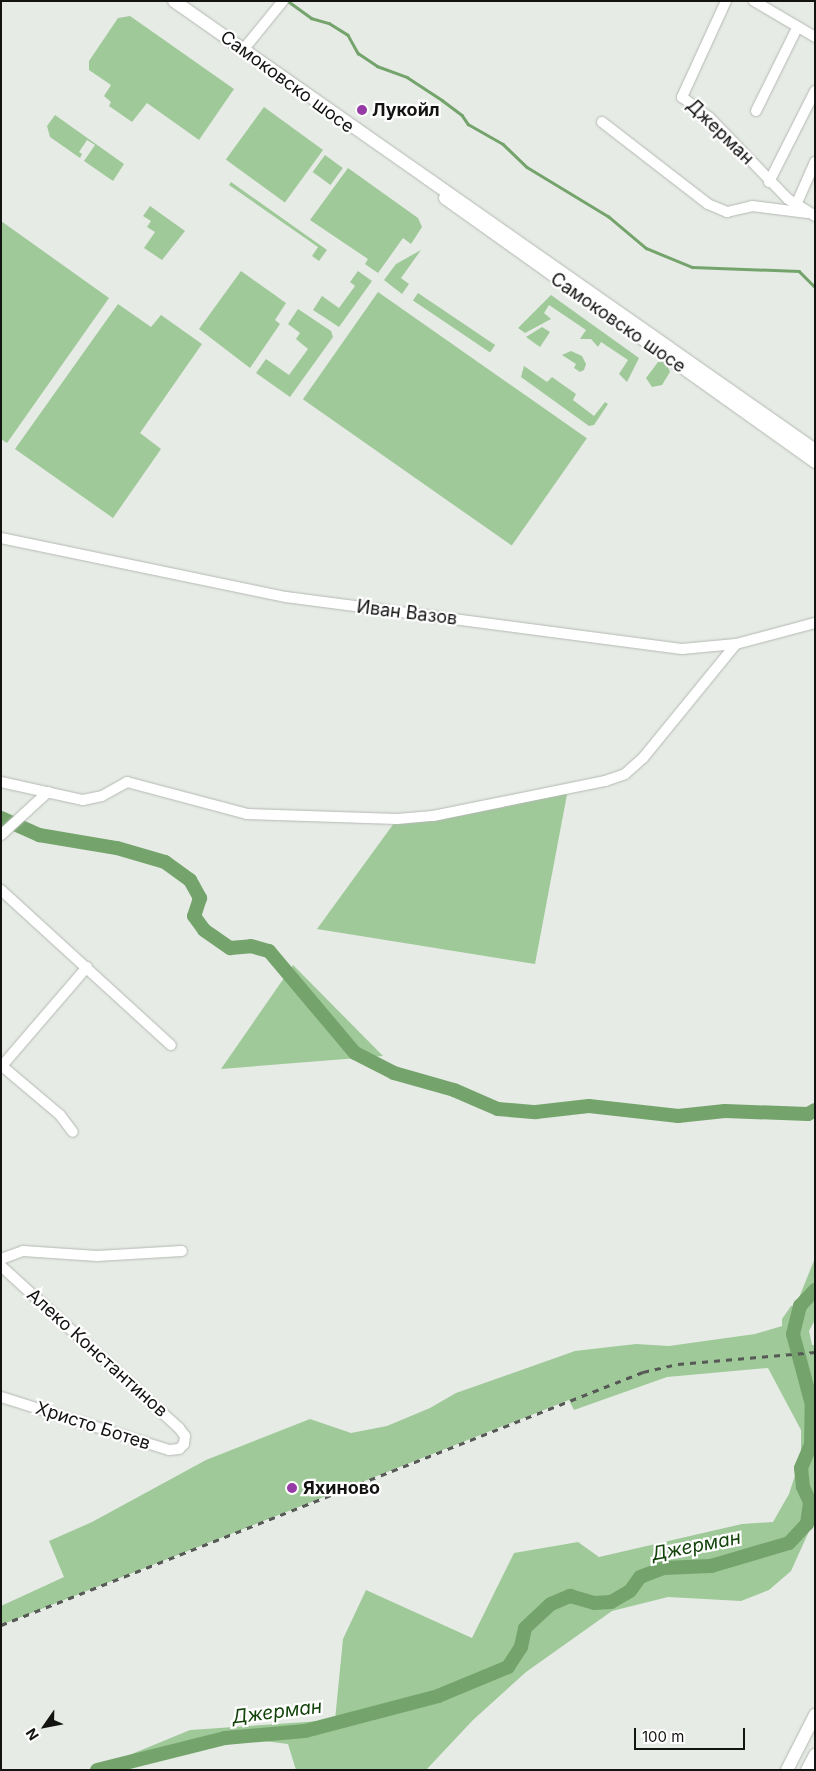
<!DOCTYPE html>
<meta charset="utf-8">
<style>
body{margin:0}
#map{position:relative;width:816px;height:1771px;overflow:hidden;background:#e6ebe5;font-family:Inter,sans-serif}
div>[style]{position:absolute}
.green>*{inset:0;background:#9fc999;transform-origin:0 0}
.stream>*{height:2.5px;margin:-1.25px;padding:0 1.25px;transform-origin:1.25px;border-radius:1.25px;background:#74a46c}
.river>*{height:14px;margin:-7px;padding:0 7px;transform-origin:7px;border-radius:7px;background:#74a46c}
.roads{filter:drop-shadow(0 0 1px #b4b9b3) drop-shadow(0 0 1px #b4b9b3)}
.minor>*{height:10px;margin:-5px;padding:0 5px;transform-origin:5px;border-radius:5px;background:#fff}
.major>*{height:12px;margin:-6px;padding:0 6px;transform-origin:6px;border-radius:6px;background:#fff}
.rail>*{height:2.5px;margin-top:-1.25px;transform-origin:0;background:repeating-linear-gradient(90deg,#565955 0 6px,transparent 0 12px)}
.dots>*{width:14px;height:14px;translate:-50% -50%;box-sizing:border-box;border:2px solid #fff;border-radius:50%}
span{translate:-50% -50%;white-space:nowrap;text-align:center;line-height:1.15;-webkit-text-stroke:4.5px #fff;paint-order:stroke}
.street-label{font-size:18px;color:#131412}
.poi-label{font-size:18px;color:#131412;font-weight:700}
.left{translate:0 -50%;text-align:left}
.water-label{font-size:19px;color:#12440a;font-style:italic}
.frame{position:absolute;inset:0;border:2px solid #131412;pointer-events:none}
.north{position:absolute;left:20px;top:1701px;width:50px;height:50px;-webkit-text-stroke:4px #fff;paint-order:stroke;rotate:237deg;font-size:14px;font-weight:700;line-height:20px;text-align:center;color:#131412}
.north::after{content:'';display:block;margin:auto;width:18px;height:22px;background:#131412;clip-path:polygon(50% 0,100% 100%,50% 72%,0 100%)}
.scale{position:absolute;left:634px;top:1728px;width:111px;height:22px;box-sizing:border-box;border:2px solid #131412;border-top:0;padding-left:6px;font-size:15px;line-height:18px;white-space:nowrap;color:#131412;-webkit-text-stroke:4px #fff;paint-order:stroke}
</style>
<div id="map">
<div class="green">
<div style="clip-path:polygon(130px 16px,234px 89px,199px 140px,147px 103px,132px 122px,109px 106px,111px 102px,104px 96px,111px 85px,89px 70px,89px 61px,118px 18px)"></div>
<div style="left:264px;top:107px;width:73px;height:65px;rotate:36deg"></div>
<div style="clip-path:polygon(55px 115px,124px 164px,113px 181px,84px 161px,95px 145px,87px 140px,79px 152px,82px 154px,80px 158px,50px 137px,47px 126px)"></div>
<div style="left:325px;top:155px;width:22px;height:21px;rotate:36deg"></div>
<div style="clip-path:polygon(348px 168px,418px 218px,422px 227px,411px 244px,403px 238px,378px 273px,365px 264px,368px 259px,310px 220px)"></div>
<div style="clip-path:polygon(231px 182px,327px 250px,319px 261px,312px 256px,318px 247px,229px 185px)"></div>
<div style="clip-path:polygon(150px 206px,185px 231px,162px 260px,144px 248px,155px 232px,147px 227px,151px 221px,143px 216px)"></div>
<div style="clip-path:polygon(1px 221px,109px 298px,7px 443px,1px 439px)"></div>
<div style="clip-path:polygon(421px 250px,401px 278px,409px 284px,402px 294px,384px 280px,396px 264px)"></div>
<div style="clip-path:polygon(241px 271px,286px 303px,275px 320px,280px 324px,250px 368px,199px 329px)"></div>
<div style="clip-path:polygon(358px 271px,372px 281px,339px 327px,313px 310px,322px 296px,339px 308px,355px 286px,350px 282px)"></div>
<div style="left:378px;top:292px;width:255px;height:131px;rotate:35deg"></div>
<div style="left:418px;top:293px;width:93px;height:9px;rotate:34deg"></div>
<div style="clip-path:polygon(551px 295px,639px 358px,627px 382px,619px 374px,628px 360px,601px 342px,598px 347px,591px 339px,580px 339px,586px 330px,549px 305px,544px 313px,551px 319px,525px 333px,518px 328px)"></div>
<div style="clip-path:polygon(118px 304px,151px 327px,161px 315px,202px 344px,140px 433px,161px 449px,113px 518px,15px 449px)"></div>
<div style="clip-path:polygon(298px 309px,331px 331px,333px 337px,290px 397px,256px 373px,266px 359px,289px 375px,308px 349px,296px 339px,300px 333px,288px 324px)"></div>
<div style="clip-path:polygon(542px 327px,550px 332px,540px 347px,526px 337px)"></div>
<div style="clip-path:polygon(571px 351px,582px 356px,586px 364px,584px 370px,580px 372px,574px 368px,576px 364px,562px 355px)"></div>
<div style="clip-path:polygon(658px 362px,666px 362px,670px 372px,662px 385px,652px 387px,646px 378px)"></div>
<div style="clip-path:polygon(524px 366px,547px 382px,552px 377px,576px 394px,573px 400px,594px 416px,605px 402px,608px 404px,594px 425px,589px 426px,521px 377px)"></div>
<div style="clip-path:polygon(568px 789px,535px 964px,317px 929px,397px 819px)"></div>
<div style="clip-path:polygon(293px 965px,383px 1056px,221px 1069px)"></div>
<div style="clip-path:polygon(815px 1258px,815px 1320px,809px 1331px,812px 1345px,815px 1345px,815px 1518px,791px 1571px,769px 1590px,741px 1601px,668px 1597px,612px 1611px,526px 1672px,473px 1720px,426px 1770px,296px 1770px,288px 1744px,264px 1741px,219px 1742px,133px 1760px,129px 1770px,93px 1770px,190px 1730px,335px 1720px,343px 1639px,366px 1590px,472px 1638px,514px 1553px,578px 1542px,599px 1557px,742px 1524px,773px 1522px,789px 1494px,801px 1457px,801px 1430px,768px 1368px,667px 1377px,574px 1410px,569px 1400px,1px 1625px,1px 1606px,64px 1577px,49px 1541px,92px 1522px,206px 1460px,310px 1419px,351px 1433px,387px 1426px,430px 1408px,456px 1393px,575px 1351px,636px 1344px,669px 1346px,755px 1334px,782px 1326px,782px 1319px,791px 1306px,796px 1305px)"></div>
</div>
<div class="stream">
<div style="left:288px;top:1px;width:29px;rotate:36deg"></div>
<div style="left:311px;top:18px;width:19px;rotate:16deg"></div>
<div style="left:329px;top:23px;width:22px;rotate:32deg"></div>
<div style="left:348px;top:35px;width:21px;rotate:61deg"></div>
<div style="left:358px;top:53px;width:23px;rotate:34deg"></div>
<div style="left:377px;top:66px;width:32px;rotate:20deg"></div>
<div style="left:407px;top:77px;width:42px;rotate:33.3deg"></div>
<div style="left:442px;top:100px;width:25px;rotate:37deg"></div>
<div style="left:462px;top:115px;width:11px;rotate:56deg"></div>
<div style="left:468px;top:124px;width:40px;rotate:29.7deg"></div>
<div style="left:503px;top:144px;width:33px;rotate:44deg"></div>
<div style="left:527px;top:167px;width:95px;rotate:31.2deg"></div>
<div style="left:608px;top:216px;width:50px;rotate:40.1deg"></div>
<div style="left:646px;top:248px;width:50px;rotate:22.4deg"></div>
<div style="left:692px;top:267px;width:107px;rotate:2.1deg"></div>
<div style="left:799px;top:271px;width:23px;rotate:45deg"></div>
</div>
<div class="river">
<div style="left:1px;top:818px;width:42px;rotate:24.1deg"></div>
<div style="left:39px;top:835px;width:79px;rotate:9.5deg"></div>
<div style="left:117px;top:848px;width:50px;rotate:16.3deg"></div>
<div style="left:165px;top:862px;width:31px;rotate:36deg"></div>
<div style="left:190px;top:880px;width:21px;rotate:61deg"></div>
<div style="left:200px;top:898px;width:19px;rotate:108deg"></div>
<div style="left:194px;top:916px;width:17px;rotate:54deg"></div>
<div style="left:204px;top:930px;width:32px;rotate:35deg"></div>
<div style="left:230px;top:948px;width:21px;rotate:-5deg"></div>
<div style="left:251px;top:946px;width:19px;rotate:16deg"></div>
<div style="left:269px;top:951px;width:133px;rotate:49.9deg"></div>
<div style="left:355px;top:1053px;width:44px;rotate:27.1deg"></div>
<div style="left:394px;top:1073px;width:62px;rotate:15.8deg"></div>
<div style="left:454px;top:1090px;width:48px;rotate:23.4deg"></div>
<div style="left:498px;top:1109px;width:38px;rotate:5deg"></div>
<div style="left:536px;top:1112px;width:53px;rotate:-6.5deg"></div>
<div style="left:589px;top:1106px;width:90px;rotate:6.4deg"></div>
<div style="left:678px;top:1116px;width:47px;rotate:-6.1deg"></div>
<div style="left:725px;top:1111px;width:83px;rotate:2.1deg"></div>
<div style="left:808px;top:1114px;width:8px;rotate:-30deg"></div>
<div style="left:97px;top:1770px;width:132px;rotate:-14deg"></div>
<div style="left:225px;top:1738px;width:80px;rotate:-5deg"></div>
<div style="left:305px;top:1731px;width:138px;rotate:-14.7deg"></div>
<div style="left:438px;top:1696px;width:76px;rotate:-22.5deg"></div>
<div style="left:508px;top:1667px;width:24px;rotate:-57deg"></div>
<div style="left:521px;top:1647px;width:19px;rotate:-78deg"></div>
<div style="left:525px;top:1628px;width:35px;rotate:-43deg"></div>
<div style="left:551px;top:1604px;width:21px;rotate:-23deg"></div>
<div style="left:570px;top:1596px;width:25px;rotate:16deg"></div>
<div style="left:594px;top:1603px;width:17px;rotate:-3deg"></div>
<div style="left:611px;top:1602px;width:22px;rotate:-30deg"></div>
<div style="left:630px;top:1591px;width:17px;rotate:-54deg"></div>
<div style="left:640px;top:1577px;width:26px;rotate:-21deg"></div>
<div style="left:664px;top:1568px;width:47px;rotate:-2.4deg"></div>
<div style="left:711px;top:1566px;width:81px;rotate:-16.4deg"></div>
<div style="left:789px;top:1543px;width:26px;rotate:-47deg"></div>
<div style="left:807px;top:1524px;width:22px;rotate:-82deg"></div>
<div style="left:810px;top:1502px;width:17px;rotate:-115deg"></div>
<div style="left:803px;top:1487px;width:19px;rotate:-96deg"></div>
<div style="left:801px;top:1468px;width:26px;rotate:-67deg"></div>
<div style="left:811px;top:1444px;width:39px;rotate:-89deg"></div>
<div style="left:812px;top:1405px;width:73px;rotate:-105deg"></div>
<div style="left:793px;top:1334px;width:29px;rotate:-76deg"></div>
<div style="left:800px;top:1306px;width:22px;rotate:-47deg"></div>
</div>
<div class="roads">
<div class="minor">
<div style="left:726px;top:1px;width:106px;rotate:114.6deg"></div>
<div style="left:682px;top:97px;width:34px;rotate:37deg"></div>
<div style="left:709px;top:117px;width:114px;rotate:46.1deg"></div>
<div style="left:788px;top:199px;width:32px;rotate:32deg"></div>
<div style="left:754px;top:1px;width:71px;rotate:30.5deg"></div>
<div style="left:243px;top:50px;width:63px;rotate:-50.8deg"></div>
<div style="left:756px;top:111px;width:93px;rotate:-63.7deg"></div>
<div style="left:602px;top:122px;width:134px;rotate:37.7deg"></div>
<div style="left:708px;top:204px;width:21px;rotate:23deg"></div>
<div style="left:727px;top:212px;width:26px;rotate:-13deg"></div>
<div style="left:752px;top:206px;width:56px;rotate:7.1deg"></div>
<div style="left:769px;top:182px;width:102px;rotate:-63.2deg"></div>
<div style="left:796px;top:205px;width:47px;rotate:-66.2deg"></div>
<div style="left:1px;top:538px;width:291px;rotate:11.7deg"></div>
<div style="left:286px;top:597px;width:399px;rotate:7.5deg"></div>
<div style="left:682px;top:649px;width:54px;rotate:-5.3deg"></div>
<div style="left:736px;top:644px;width:82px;rotate:-14.9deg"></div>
<div style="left:1px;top:782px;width:84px;rotate:12.4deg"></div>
<div style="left:83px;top:800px;width:19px;rotate:-12deg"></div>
<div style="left:102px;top:796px;width:29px;rotate:-29deg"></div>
<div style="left:127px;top:782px;width:124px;rotate:14.9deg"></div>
<div style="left:247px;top:814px;width:150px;rotate:1.9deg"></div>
<div style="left:397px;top:819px;width:36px;rotate:-5deg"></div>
<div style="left:433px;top:816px;width:176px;rotate:-11.5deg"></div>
<div style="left:605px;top:781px;width:21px;rotate:-19deg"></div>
<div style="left:625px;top:774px;width:24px;rotate:-42deg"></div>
<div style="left:643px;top:758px;width:147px;rotate:-50.8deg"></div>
<div style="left:1px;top:835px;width:64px;rotate:-42.5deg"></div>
<div style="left:1px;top:890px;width:230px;rotate:42.4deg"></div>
<div style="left:2px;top:1066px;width:76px;rotate:40.2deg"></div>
<div style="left:60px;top:1115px;width:21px;rotate:53deg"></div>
<div style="left:1px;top:1067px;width:132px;rotate:-49.3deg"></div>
<div style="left:1px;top:1259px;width:23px;rotate:-20deg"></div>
<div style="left:23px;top:1251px;width:74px;rotate:3.9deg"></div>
<div style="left:97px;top:1256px;width:85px;rotate:-3.4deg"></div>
<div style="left:1px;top:1266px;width:241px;rotate:42.3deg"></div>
<div style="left:179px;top:1428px;width:10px;rotate:53deg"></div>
<div style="left:185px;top:1436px;width:8px;rotate:97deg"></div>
<div style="left:184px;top:1444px;width:7px;rotate:135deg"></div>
<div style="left:179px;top:1449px;width:10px;rotate:174deg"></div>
<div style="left:169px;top:1450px;width:176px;rotate:-162.5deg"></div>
</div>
<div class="major">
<div style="left:174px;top:1px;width:783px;rotate:35.01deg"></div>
<div style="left:445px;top:198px;width:455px;rotate:35.5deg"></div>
<div style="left:787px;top:1770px;width:62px;rotate:-63deg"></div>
<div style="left:807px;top:1770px;width:17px;rotate:-62deg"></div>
</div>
</div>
<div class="rail">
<div style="left:1px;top:1625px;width:690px;rotate:-21.51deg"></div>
<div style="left:643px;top:1372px;width:36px;rotate:-13deg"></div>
<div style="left:678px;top:1364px;width:138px;rotate:-5deg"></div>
</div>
<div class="dots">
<div style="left:362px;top:110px;background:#963ba6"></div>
<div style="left:292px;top:1488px;background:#963ba6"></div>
</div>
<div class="street-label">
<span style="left:287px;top:82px;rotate:36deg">Самоковско шосе</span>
<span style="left:720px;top:132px;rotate:44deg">Джерман</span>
<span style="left:618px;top:323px;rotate:35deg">Самоковско шосе</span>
<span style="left:407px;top:613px;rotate:7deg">Иван Вазов</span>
<span style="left:97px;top:1353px;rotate:42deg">Алеко Константинов</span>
<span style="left:93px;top:1426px;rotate:18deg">Христо Ботев</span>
</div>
<div class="poi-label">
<span class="left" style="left:372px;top:110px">Лукойл</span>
<span class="left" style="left:303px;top:1488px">Яхиново</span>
</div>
<div class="water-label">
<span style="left:696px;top:1546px;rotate:-11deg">Джерман</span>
<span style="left:277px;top:1712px;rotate:-7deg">Джерман</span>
</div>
<div class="frame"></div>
<div class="north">N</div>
<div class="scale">100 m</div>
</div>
